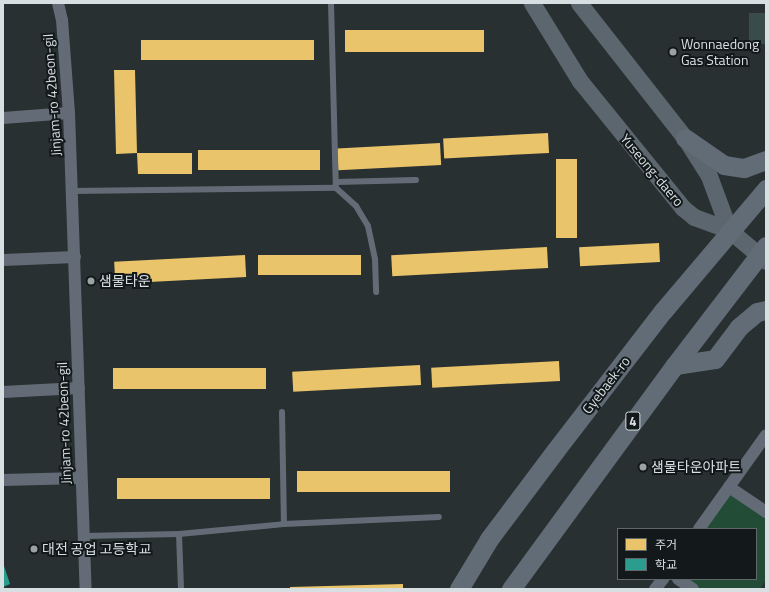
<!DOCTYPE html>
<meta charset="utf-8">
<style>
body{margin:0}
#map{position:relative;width:769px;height:592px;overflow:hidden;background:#293032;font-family:"Titillium Web","Noto Sans KR",sans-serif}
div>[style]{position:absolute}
.green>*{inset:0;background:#224c35}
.homes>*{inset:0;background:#e9c46a;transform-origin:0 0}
.schools>*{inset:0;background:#2a9d8f}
.building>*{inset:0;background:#3a4b4b;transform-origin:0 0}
.lane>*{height:6px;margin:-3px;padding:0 3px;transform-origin:3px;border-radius:3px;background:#636c76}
.street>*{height:12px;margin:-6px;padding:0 6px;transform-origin:6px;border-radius:6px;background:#636c76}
.secondary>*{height:17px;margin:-8.5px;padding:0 8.5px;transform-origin:8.5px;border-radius:8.5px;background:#5b666e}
.primary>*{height:19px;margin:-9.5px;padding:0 9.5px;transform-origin:9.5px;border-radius:9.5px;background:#616c77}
.dots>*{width:11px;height:11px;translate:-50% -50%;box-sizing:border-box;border:2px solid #13191b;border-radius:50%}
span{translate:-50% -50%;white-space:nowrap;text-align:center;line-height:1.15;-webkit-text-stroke:4px #13191b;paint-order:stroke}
.shield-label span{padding:1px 3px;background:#13191b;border:1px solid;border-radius:3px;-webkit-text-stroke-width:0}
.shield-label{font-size:13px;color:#d7dfe2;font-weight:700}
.poi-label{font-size:14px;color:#d7dfe2}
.left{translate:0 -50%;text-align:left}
.street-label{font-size:14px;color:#d7dfe2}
.frame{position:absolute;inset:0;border:4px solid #d7dfe2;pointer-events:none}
.legend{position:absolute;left:617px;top:528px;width:140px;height:52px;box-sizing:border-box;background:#13191b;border:1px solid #61686b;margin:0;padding:5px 7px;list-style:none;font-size:12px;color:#d7dfe2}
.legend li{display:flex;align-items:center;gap:8px;height:20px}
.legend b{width:20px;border:1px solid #61686b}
</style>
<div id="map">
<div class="green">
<div style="clip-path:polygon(729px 494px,766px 516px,766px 580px,760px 589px,700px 589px,685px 579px,756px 579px,756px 529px,704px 529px)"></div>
</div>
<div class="homes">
<div style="left:345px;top:30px;width:139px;height:22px"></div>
<div style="left:141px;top:40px;width:173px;height:20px"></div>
<div style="clip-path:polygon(114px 70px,135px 70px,137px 153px,192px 153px,192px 174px,138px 174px,137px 153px,116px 154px)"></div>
<div style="left:548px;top:133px;width:20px;height:105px;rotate:87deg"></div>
<div style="left:440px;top:143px;width:22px;height:103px;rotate:87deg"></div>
<div style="left:320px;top:150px;width:20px;height:122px;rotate:90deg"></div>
<div style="left:556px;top:159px;width:21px;height:79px"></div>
<div style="left:659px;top:243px;width:19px;height:80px;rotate:87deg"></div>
<div style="left:547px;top:247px;width:21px;height:156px;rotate:87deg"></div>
<div style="left:245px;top:255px;width:22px;height:131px;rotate:87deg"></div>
<div style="left:361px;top:255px;width:20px;height:103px;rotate:90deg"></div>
<div style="left:559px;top:361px;width:20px;height:128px;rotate:87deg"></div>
<div style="left:420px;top:365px;width:20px;height:128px;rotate:87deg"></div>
<div style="left:266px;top:368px;width:21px;height:153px;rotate:90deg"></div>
<div style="left:450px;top:471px;width:21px;height:153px;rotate:90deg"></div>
<div style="left:270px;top:478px;width:21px;height:153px;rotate:90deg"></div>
<div style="clip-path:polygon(403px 584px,403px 589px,290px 589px,290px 587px)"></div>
</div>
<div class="schools">
<div style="clip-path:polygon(3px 563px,10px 584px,3px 587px)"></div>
</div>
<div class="building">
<div style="left:749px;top:13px;width:17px;height:31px"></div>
</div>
<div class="lane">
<div style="left:331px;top:3px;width:185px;rotate:88.5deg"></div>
<div style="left:336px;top:182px;width:80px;rotate:-1.4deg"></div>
<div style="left:72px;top:191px;width:264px;rotate:-0.7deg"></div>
<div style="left:336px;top:188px;width:27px;rotate:42deg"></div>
<div style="left:356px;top:206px;width:23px;rotate:59deg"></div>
<div style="left:368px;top:226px;width:34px;rotate:78deg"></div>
<div style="left:375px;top:259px;width:33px;rotate:88deg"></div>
<div style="left:282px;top:412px;width:112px;rotate:89deg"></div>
<div style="left:179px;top:534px;width:55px;rotate:87.9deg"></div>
<div style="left:84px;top:536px;width:95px;rotate:-1.2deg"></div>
<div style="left:179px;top:534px;width:105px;rotate:-5.4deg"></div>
<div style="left:284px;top:524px;width:155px;rotate:-2.6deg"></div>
</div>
<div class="street">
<div style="left:58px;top:3px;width:17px;rotate:77deg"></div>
<div style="left:62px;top:20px;width:93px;rotate:85.7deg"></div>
<div style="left:69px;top:113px;width:476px;rotate:88deg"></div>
<div style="left:3px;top:118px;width:66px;rotate:-4.3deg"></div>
<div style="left:3px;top:260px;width:72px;rotate:-2.4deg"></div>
<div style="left:3px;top:392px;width:76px;rotate:-3deg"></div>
<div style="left:3px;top:480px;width:77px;rotate:-1.5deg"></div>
<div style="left:729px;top:487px;width:45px;rotate:34deg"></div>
<div style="left:699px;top:529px;width:115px;rotate:-54.5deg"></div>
<div style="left:678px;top:579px;width:18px;rotate:34deg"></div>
<div style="left:655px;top:589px;width:13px;rotate:-51deg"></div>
</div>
<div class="secondary">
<div style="left:532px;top:3px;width:92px;rotate:58.4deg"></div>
<div style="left:580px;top:81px;width:164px;rotate:51deg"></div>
<div style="left:683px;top:208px;width:14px;rotate:39deg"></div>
<div style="left:694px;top:217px;width:37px;rotate:20deg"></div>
<div style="left:729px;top:230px;width:48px;rotate:40deg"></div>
<div style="left:579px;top:3px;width:172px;rotate:51.9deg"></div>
<div style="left:685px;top:138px;width:45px;rotate:57.7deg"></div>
<div style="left:709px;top:176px;width:58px;rotate:69.7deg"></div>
</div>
<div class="primary">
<div style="left:685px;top:138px;width:47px;rotate:34.7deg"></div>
<div style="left:724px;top:165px;width:20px;rotate:9deg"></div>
<div style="left:744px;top:168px;width:23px;rotate:-20deg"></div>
<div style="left:675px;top:365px;width:40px;rotate:-8.5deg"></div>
<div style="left:715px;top:359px;width:40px;rotate:-53deg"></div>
<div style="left:739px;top:327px;width:23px;rotate:-40deg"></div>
<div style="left:757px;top:312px;width:9px;rotate:-13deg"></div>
<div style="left:459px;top:589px;width:58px;rotate:-59deg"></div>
<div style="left:489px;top:539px;width:110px;rotate:-53.1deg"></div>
<div style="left:555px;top:451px;width:177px;rotate:-52.4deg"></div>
<div style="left:663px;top:311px;width:160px;rotate:-49.8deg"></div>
<div style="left:511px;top:589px;width:278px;rotate:-53.8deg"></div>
<div style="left:675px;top:365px;width:150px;rotate:-52.6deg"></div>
</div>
<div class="dots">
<div style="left:673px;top:52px;background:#9aa2a4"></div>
<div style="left:91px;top:281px;background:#9aa2a4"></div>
<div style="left:643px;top:467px;background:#9aa2a4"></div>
<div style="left:34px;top:549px;background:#9aa2a4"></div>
</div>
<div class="shield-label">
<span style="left:633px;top:421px">4</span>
</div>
<div class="poi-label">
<span class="left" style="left:681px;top:52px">Wonnaedong<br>Gas Station</span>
<span class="left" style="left:99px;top:281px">샘물타운</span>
<span class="left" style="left:651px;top:467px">샘물타운아파트</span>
<span class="left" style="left:42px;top:549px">대전 공업 고등학교</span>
</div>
<div class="street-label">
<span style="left:52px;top:95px;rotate:-94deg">Jinjam-ro 42beon-gil</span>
<span style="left:652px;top:170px;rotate:50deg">Yuseong-daero</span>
<span style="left:606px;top:385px;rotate:-52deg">Gyebaek-ro</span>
<span style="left:64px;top:423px;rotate:-92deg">Jinjam-ro 42beon-gil</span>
</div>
<div class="frame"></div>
<ul class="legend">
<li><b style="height:11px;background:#e9c46a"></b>주거</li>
<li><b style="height:11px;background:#2a9d8f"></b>학교</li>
</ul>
</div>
